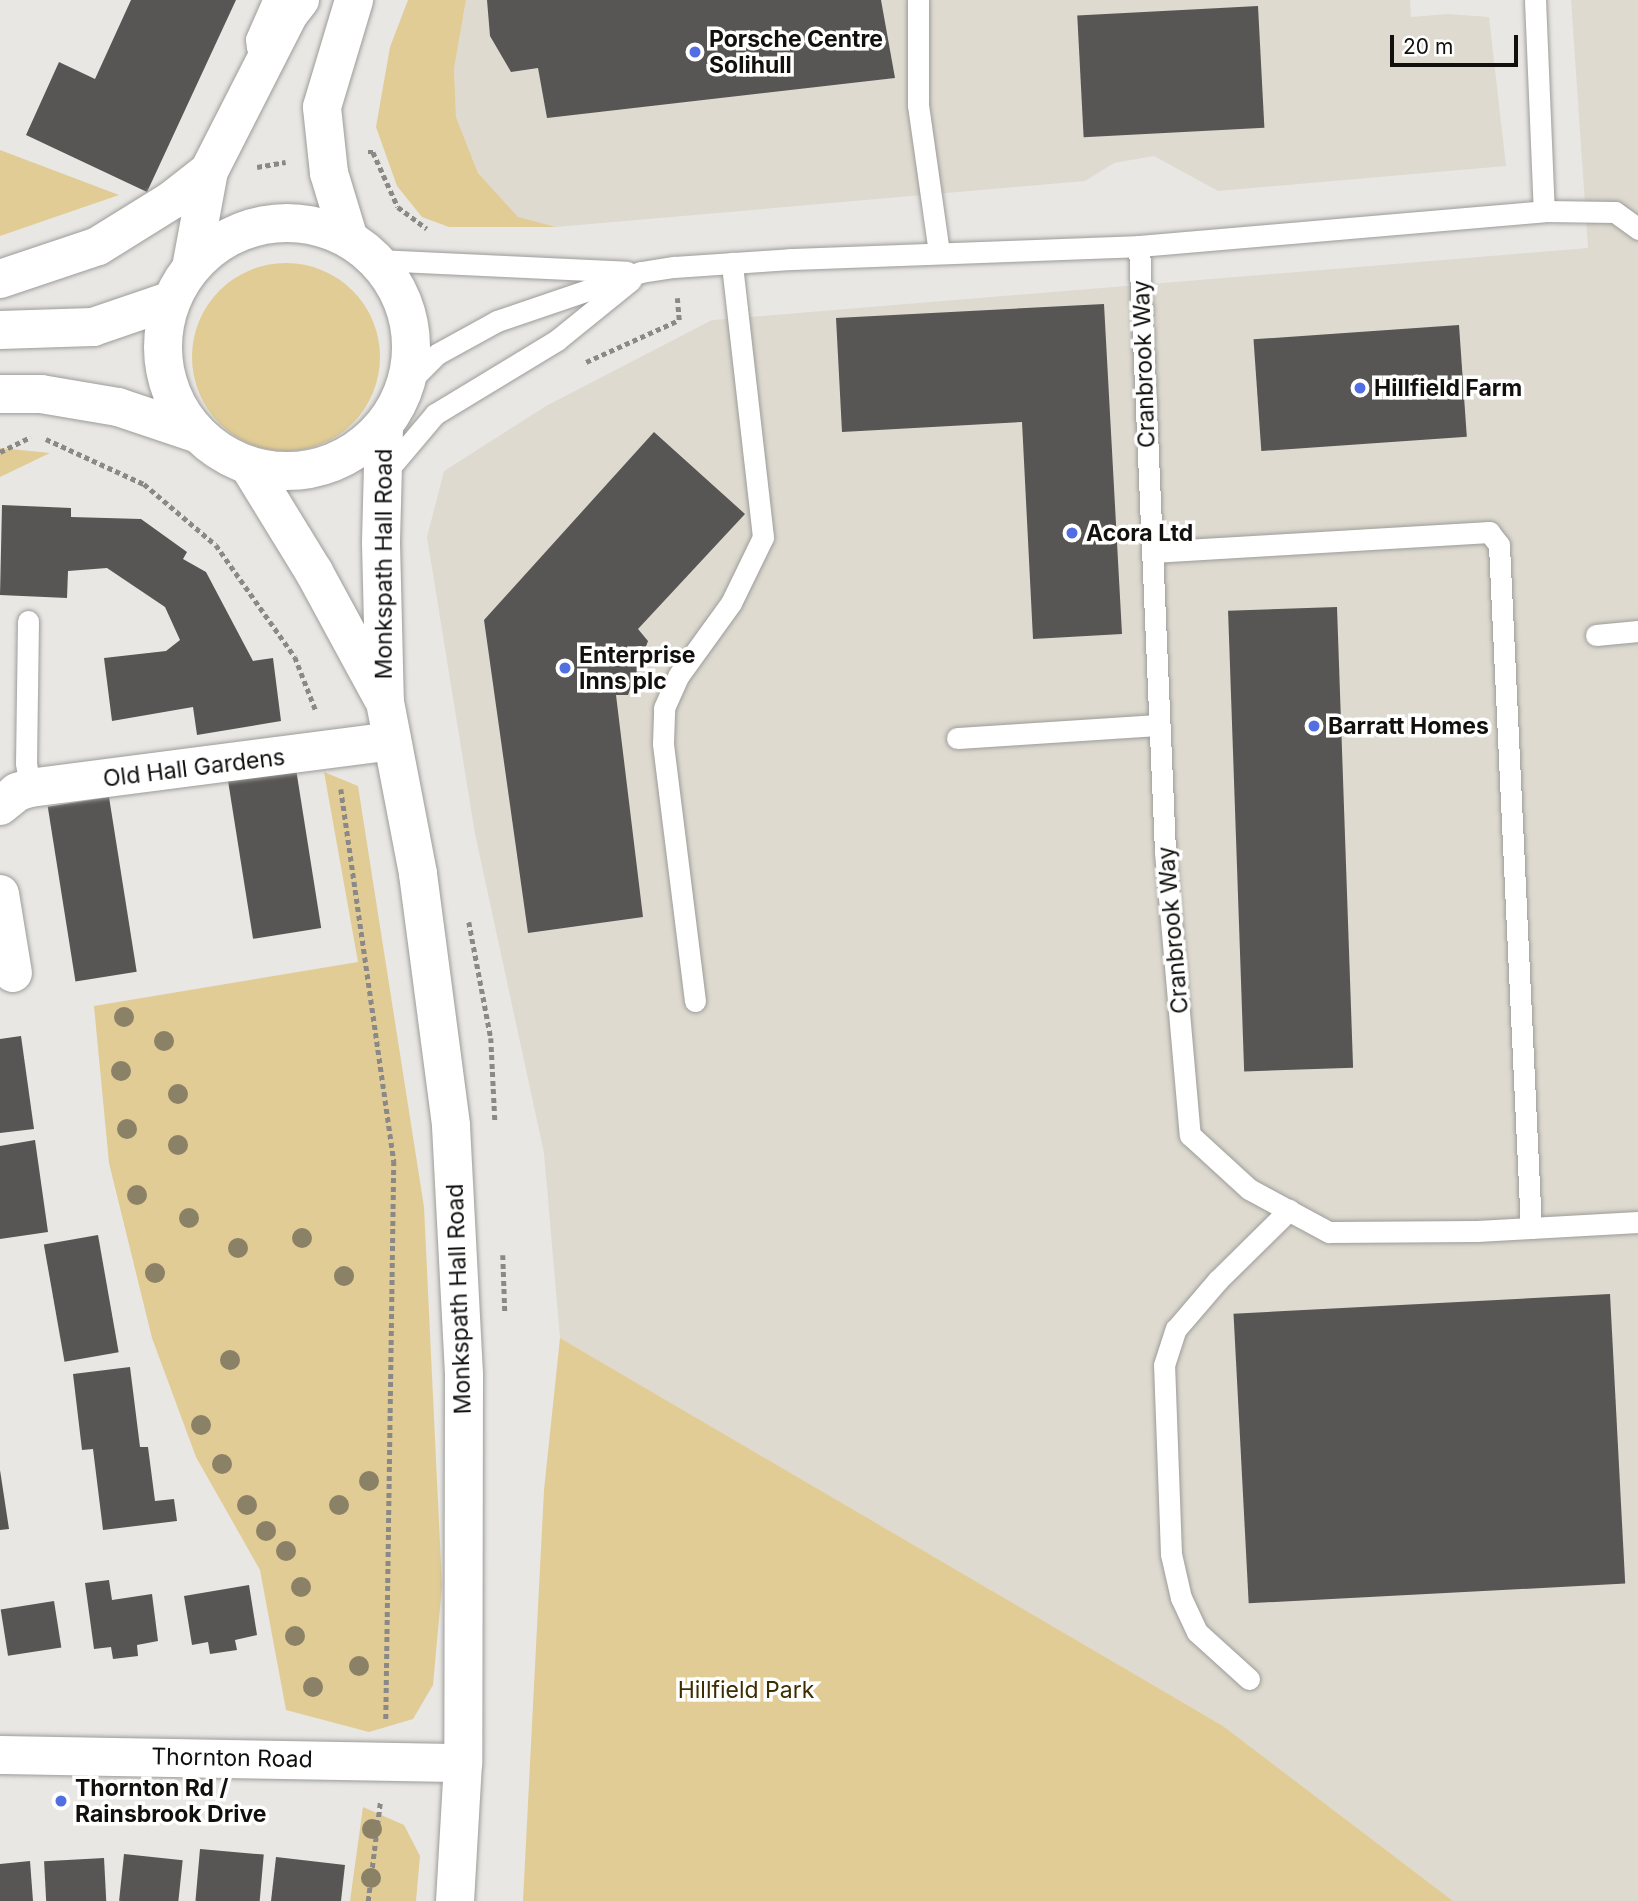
<!DOCTYPE html>
<style>
body{margin:0}
#map{position:relative;width:1638px;height:1901px;overflow:hidden;background:#e8e7e4;font-family:Inter,sans-serif}
div>[style]{position:absolute}
.built>*{inset:0;background:#dedad0}
.green>*{inset:0;background:#e1cc95}
.round{border-radius:50%}
.building>*{inset:0;background:#575654;transform-origin:0 0}
.path>*{height:4.5px;margin-top:-2.25px;transform-origin:0;background:repeating-linear-gradient(90deg,#8a8987 0 5px,transparent 0 8.5px)}
.roads{filter:drop-shadow(0 0 2px #9d9c99) drop-shadow(0 0 2px #9d9c99)}
.lane>*{height:21px;margin:-10.5px;padding:0 10.5px;transform-origin:10.5px;border-radius:10.5px;background:#fff}
.street>*{height:38px;margin:-19px;padding:0 19px;transform-origin:19px;border-radius:19px;background:#fff}
.secondary>*{height:38px;margin:-19px;padding:0 19px;transform-origin:19px;border-radius:19px;background:#fff}
.secondary>.ring{margin:-19px;padding:0;box-sizing:content-box;background:none;border:38px solid #fff;border-radius:50%}
.trees>*{width:20px;height:20px;margin:-10px;border-radius:50%;background:#8a8167}
.dots>*{width:19px;height:19px;translate:-50% -50%;box-sizing:border-box;border:4px solid #fff;border-radius:50%}
span{translate:-50% -50%;white-space:nowrap;text-align:center;line-height:1.15;-webkit-text-stroke:7px #fff;paint-order:stroke}
.poi-label{font-size:23px;color:#11100f;font-weight:700}
.left{translate:0 -50%;text-align:left}
.street-label{font-size:23px;color:#11100f}
.park-label{font-size:23px;color:#3d2e00}
.scale{position:absolute;left:1390px;top:35px;width:128px;height:32px;box-sizing:border-box;border:4px solid #11100f;border-top:0;padding-left:9px;font-size:21px;line-height:24px;white-space:nowrap;color:#11100f;-webkit-text-stroke:5px #fff;paint-order:stroke}
</style>
<div id="map">
<div class="built">
<div style="clip-path:polygon(466px 0,1410px 0,1411px 17px,1448px 14px,1489px 17px,1506px 166px,1218px 191px,1154px 156px,1114px 163px,1085px 181px,556px 227px,518px 218px,478px 173px,456px 117px,454px 69px)"></div>
<div style="clip-path:polygon(1571px 0,1638px 0,1638px 1901px,1453px 1901px,1223px 1726px,560px 1338px,544px 1153px,475px 834px,427px 537px,444px 471px,546px 406px,712px 320px,1588px 248px)"></div>
</div>
<div class="green">
<div style="clip-path:polygon(408px 0,466px 0,454px 69px,456px 117px,478px 173px,518px 217px,556px 227px,449px 227px,422px 217px,397px 186px,376px 127px,390px 47px)"></div>
<div style="clip-path:polygon(0 150px,119px 195px,0 236px)"></div>
<div class="round" style="left:192px;top:263px;width:188px;height:188px"></div>
<div style="clip-path:polygon(0 448px,50px 453px,0 477px)"></div>
<div style="clip-path:polygon(324px 772px,358px 786px,424px 1207px,442px 1586px,433px 1685px,413px 1719px,369px 1732px,286px 1710px,260px 1570px,196px 1457px,152px 1338px,109px 1163px,94px 1006px,358px 962px)"></div>
<div style="clip-path:polygon(560px 1338px,1223px 1726px,1453px 1901px,523px 1901px,544px 1490px)"></div>
<div style="clip-path:polygon(363px 1807px,404px 1825px,420px 1856px,416px 1901px,350px 1901px)"></div>
</div>
<div class="building">
<div style="clip-path:polygon(131px 0,236px 0,147px 192px,26px 135px,59px 62px,95px 79px)"></div>
<div style="clip-path:polygon(487px 0,881px 0,895px 78px,547px 118px,538px 68px,511px 72px,490px 36px)"></div>
<div style="left:1258px;top:6px;width:122px;height:181px;rotate:87deg"></div>
<div style="clip-path:polygon(1104px 304px,1122px 634px,1033px 639px,1022px 422px,842px 432px,836px 318px)"></div>
<div style="left:1459px;top:325px;width:112px;height:206px;rotate:86deg"></div>
<div style="clip-path:polygon(654px 432px,745px 514px,638px 629px,648px 641px,628px 695px,616px 695px,643px 917px,528px 933px,484px 620px)"></div>
<div style="clip-path:polygon(2px 505px,71px 508px,71px 517px,141px 519px,187px 552px,183px 559px,206px 572px,253px 661px,273px 658px,281px 721px,197px 735px,193px 707px,112px 721px,104px 658px,166px 651px,180px 640px,165px 607px,107px 568px,68px 571px,67px 598px,0 595px)"></div>
<div style="left:1337px;top:607px;width:461px;height:109px;rotate:88deg"></div>
<div style="left:296px;top:769px;width:161px;height:69px;rotate:81deg"></div>
<div style="left:109px;top:797px;width:177px;height:62px;rotate:81deg"></div>
<div style="clip-path:polygon(21px 1036px,34px 1129px,0 1133px,0 1039px)"></div>
<div style="clip-path:polygon(35px 1140px,48px 1232px,0 1239px,0 1146px)"></div>
<div style="left:98px;top:1235px;width:119px;height:55px;rotate:80deg"></div>
<div style="left:1610px;top:1294px;width:290px;height:377px;rotate:87deg"></div>
<div style="clip-path:polygon(130px 1367px,140px 1447px,148px 1447px,155px 1501px,174px 1499px,177px 1521px,103px 1530px,93px 1449px,82px 1450px,73px 1374px)"></div>
<div style="clip-path:polygon(0 1470px,9px 1529px,0 1530px)"></div>
<div style="clip-path:polygon(109px 1580px,112px 1600px,152px 1594px,158px 1641px,137px 1645px,138px 1656px,113px 1659px,111px 1647px,94px 1649px,85px 1583px)"></div>
<div style="clip-path:polygon(249px 1585px,257px 1635px,235px 1640px,237px 1650px,210px 1654px,208px 1642px,192px 1645px,184px 1596px)"></div>
<div style="left:54px;top:1601px;width:47px;height:54px;rotate:81deg"></div>
<div style="left:200px;top:1849px;width:64px;height:52px;rotate:5deg"></div>
<div style="left:124px;top:1854px;width:59px;height:47px;rotate:6deg"></div>
<div style="clip-path:polygon(276px 1857px,345px 1865px,341px 1901px,271px 1901px)"></div>
<div style="left:104px;top:1858px;width:43px;height:60px;rotate:87deg"></div>
<div style="clip-path:polygon(30px 1861px,33px 1901px,0 1901px,0 1864px)"></div>
</div>
<div class="path">
<div style="left:368px;top:152px;width:5px"></div>
<div style="left:373px;top:152px;width:60px;rotate:65.6deg"></div>
<div style="left:398px;top:207px;width:36px;rotate:37deg"></div>
<div style="left:257px;top:167px;width:29px;rotate:-10deg"></div>
<div style="left:586px;top:362px;width:102px;rotate:-24.3deg"></div>
<div style="left:679px;top:320px;width:22px;rotate:-95deg"></div>
<div style="left:46px;top:439px;width:108px;rotate:24.7deg"></div>
<div style="left:144px;top:484px;width:94px;rotate:40.3deg"></div>
<div style="left:216px;top:545px;width:137px;rotate:54.8deg"></div>
<div style="left:295px;top:657px;width:58px;rotate:68.7deg"></div>
<div style="left:0;top:452px;width:34px;rotate:-26deg"></div>
<div style="left:341px;top:789px;width:376px;rotate:81.9deg"></div>
<div style="left:394px;top:1161px;width:560px;rotate:90.82deg"></div>
<div style="left:469px;top:922px;width:118px;rotate:79.3deg"></div>
<div style="left:491px;top:1038px;width:83px;rotate:87.2deg"></div>
<div style="left:503px;top:1255px;width:58px;rotate:88deg"></div>
<div style="left:368px;top:1901px;width:99px;rotate:-83deg"></div>
</div>
<div class="roads">
<div class="lane">
<div style="left:918px;top:0;width:105px;rotate:90deg"></div>
<div style="left:918px;top:105px;width:149px;rotate:81.9deg"></div>
<div style="left:1535px;top:0;width:211px;rotate:87.6deg"></div>
<div style="left:1544px;top:211px;width:71px;rotate:0.8deg"></div>
<div style="left:1615px;top:212px;width:29px;rotate:36deg"></div>
<div style="left:257px;top:48px;width:9px;rotate:-96deg"></div>
<div style="left:256px;top:39px;width:43px;rotate:-66.4deg"></div>
<div style="left:1139px;top:246px;width:407px;rotate:-4.9deg"></div>
<div style="left:377px;top:260px;width:250px;rotate:2.7deg"></div>
<div style="left:407px;top:384px;width:42px;rotate:-45deg"></div>
<div style="left:437px;top:354px;width:68px;rotate:-28.8deg"></div>
<div style="left:497px;top:321px;width:152px;rotate:-18.8deg"></div>
<div style="left:641px;top:272px;width:33px;rotate:-9deg"></div>
<div style="left:674px;top:267px;width:116px;rotate:-3.9deg"></div>
<div style="left:790px;top:259px;width:349px;rotate:-2.1deg"></div>
<div style="left:1139px;top:246px;width:607px;rotate:87.54deg"></div>
<div style="left:1165px;top:852px;width:284px;rotate:85deg"></div>
<div style="left:1190px;top:1135px;width:80px;rotate:42.5deg"></div>
<div style="left:1249px;top:1189px;width:91px;rotate:28.3deg"></div>
<div style="left:1329px;top:1232px;width:148px;rotate:-0.4deg"></div>
<div style="left:1477px;top:1231px;width:161px;rotate:-3.2deg"></div>
<div style="left:386px;top:472px;width:76px;rotate:-49.8deg"></div>
<div style="left:435px;top:414px;width:143px;rotate:-31.2deg"></div>
<div style="left:557px;top:340px;width:95px;rotate:-39deg"></div>
<div style="left:1152px;top:552px;width:338px;rotate:-3.4deg"></div>
<div style="left:1489px;top:532px;width:16px;rotate:52deg"></div>
<div style="left:1499px;top:545px;width:684px;rotate:87.32deg"></div>
<div style="left:28px;top:621px;width:142px;rotate:90.8deg"></div>
<div style="left:26px;top:763px;width:25px;rotate:81deg"></div>
<div style="left:1596px;top:635px;width:42px;rotate:-5.4deg"></div>
<div style="left:957px;top:738px;width:202px;rotate:-3.7deg"></div>
<div style="left:695px;top:1001px;width:260px;rotate:-97.1deg"></div>
<div style="left:663px;top:743px;width:35px;rotate:-88deg"></div>
<div style="left:664px;top:708px;width:36px;rotate:-66deg"></div>
<div style="left:679px;top:675px;width:89px;rotate:-54.2deg"></div>
<div style="left:731px;top:603px;width:73px;rotate:-64.1deg"></div>
<div style="left:763px;top:537px;width:276px;rotate:-96.5deg"></div>
<div style="left:1249px;top:1679px;width:70px;rotate:-137.9deg"></div>
<div style="left:1197px;top:1632px;width:38px;rotate:-115deg"></div>
<div style="left:1181px;top:1598px;width:45px;rotate:-102.8deg"></div>
<div style="left:1171px;top:1554px;width:189px;rotate:-92.1deg"></div>
<div style="left:1164px;top:1365px;width:38px;rotate:-72deg"></div>
<div style="left:1176px;top:1329px;width:65px;rotate:-49.4deg"></div>
<div style="left:1218px;top:1280px;width:100px;rotate:-44.6deg"></div>
</div>
<div class="street">
<div style="left:0;top:806px;width:22px;rotate:-39deg"></div>
<div style="left:17px;top:792px;width:14px;rotate:-17deg"></div>
<div style="left:30px;top:788px;width:365px;rotate:-7.4deg"></div>
<div style="left:0;top:894px;width:80px;rotate:80.7deg"></div>
</div>
<div class="secondary">
<div class="ring" style="left:163px;top:223px;width:210px;height:210px"></div>
<div style="left:349px;top:239px;width:69px;rotate:-106.9deg"></div>
<div style="left:329px;top:173px;width:66px;rotate:-96.1deg"></div>
<div style="left:322px;top:107px;width:112px;rotate:-73.3deg"></div>
<div style="left:191px;top:268px;width:99px;rotate:-79.5deg"></div>
<div style="left:209px;top:171px;width:176px;rotate:-63deg"></div>
<div style="left:289px;top:14px;width:18px;rotate:-52deg"></div>
<div style="left:0;top:279px;width:103px;rotate:-18.6deg"></div>
<div style="left:98px;top:246px;width:87px;rotate:-31.9deg"></div>
<div style="left:172px;top:200px;width:47px;rotate:-38.1deg"></div>
<div style="left:0;top:330px;width:93px;rotate:-1.8deg"></div>
<div style="left:93px;top:327px;width:83px;rotate:-18.9deg"></div>
<div style="left:0;top:394px;width:41px"></div>
<div style="left:41px;top:394px;width:78px;rotate:9.6deg"></div>
<div style="left:118px;top:407px;width:84px;rotate:18.6deg"></div>
<div style="left:384px;top:427px;width:116px;rotate:91.5deg"></div>
<div style="left:381px;top:543px;width:159px;rotate:88.6deg"></div>
<div style="left:385px;top:702px;width:175px;rotate:79.1deg"></div>
<div style="left:418px;top:874px;width:254px;rotate:82.5deg"></div>
<div style="left:451px;top:1126px;width:248px;rotate:87deg"></div>
<div style="left:464px;top:1374px;width:389px;rotate:90.1deg"></div>
<div style="left:463px;top:1763px;width:138px;rotate:93.3deg"></div>
<div style="left:249px;top:466px;width:124px;rotate:58.5deg"></div>
<div style="left:314px;top:572px;width:142px;rotate:61.5deg"></div>
<div style="left:0;top:1755px;width:463px;rotate:1deg"></div>
</div>
</div>
<div class="trees">
<div style="left:124px;top:1017px"></div>
<div style="left:164px;top:1041px"></div>
<div style="left:121px;top:1071px"></div>
<div style="left:178px;top:1094px"></div>
<div style="left:127px;top:1129px"></div>
<div style="left:178px;top:1145px"></div>
<div style="left:137px;top:1195px"></div>
<div style="left:189px;top:1218px"></div>
<div style="left:302px;top:1238px"></div>
<div style="left:238px;top:1248px"></div>
<div style="left:155px;top:1273px"></div>
<div style="left:344px;top:1276px"></div>
<div style="left:230px;top:1360px"></div>
<div style="left:201px;top:1425px"></div>
<div style="left:222px;top:1464px"></div>
<div style="left:369px;top:1481px"></div>
<div style="left:247px;top:1505px"></div>
<div style="left:339px;top:1505px"></div>
<div style="left:266px;top:1531px"></div>
<div style="left:286px;top:1551px"></div>
<div style="left:301px;top:1587px"></div>
<div style="left:295px;top:1636px"></div>
<div style="left:359px;top:1666px"></div>
<div style="left:313px;top:1687px"></div>
<div style="left:372px;top:1829px"></div>
<div style="left:371px;top:1878px"></div>
</div>
<div class="dots">
<div style="left:695px;top:52px;background:#516ee2"></div>
<div style="left:1360px;top:388px;background:#516ee2"></div>
<div style="left:1072px;top:533px;background:#516ee2"></div>
<div style="left:565px;top:668px;background:#516ee2"></div>
<div style="left:1314px;top:726px;background:#516ee2"></div>
<div style="left:61px;top:1801px;background:#516ee2"></div>
</div>
<div class="poi-label">
<span class="left" style="left:709px;top:52px">Porsche Centre<br>Solihull</span>
<span class="left" style="left:1374px;top:388px">Hillfield Farm</span>
<span class="left" style="left:1086px;top:533px">Acora Ltd</span>
<span class="left" style="left:579px;top:668px">Enterprise<br>Inns plc</span>
<span class="left" style="left:1328px;top:726px">Barratt Homes</span>
<span class="left" style="left:75px;top:1801px">Thornton Rd /<br>Rainsbrook Drive</span>
</div>
<div class="street-label">
<span style="left:1144px;top:364px;rotate:-92deg">Cranbrook Way</span>
<span style="left:384px;top:564px;rotate:-90deg">Monkspath Hall Road</span>
<span style="left:194px;top:768px;rotate:-7deg">Old Hall Gardens</span>
<span style="left:1173px;top:930px;rotate:-95deg">Cranbrook Way</span>
<span style="left:459px;top:1299px;rotate:-92deg">Monkspath Hall Road</span>
<span style="left:232px;top:1758px;rotate:1deg">Thornton Road</span>
</div>
<div class="park-label">
<span style="left:746px;top:1690px">Hillfield Park</span>
</div>
<div class="scale">20 m</div>
</div>
